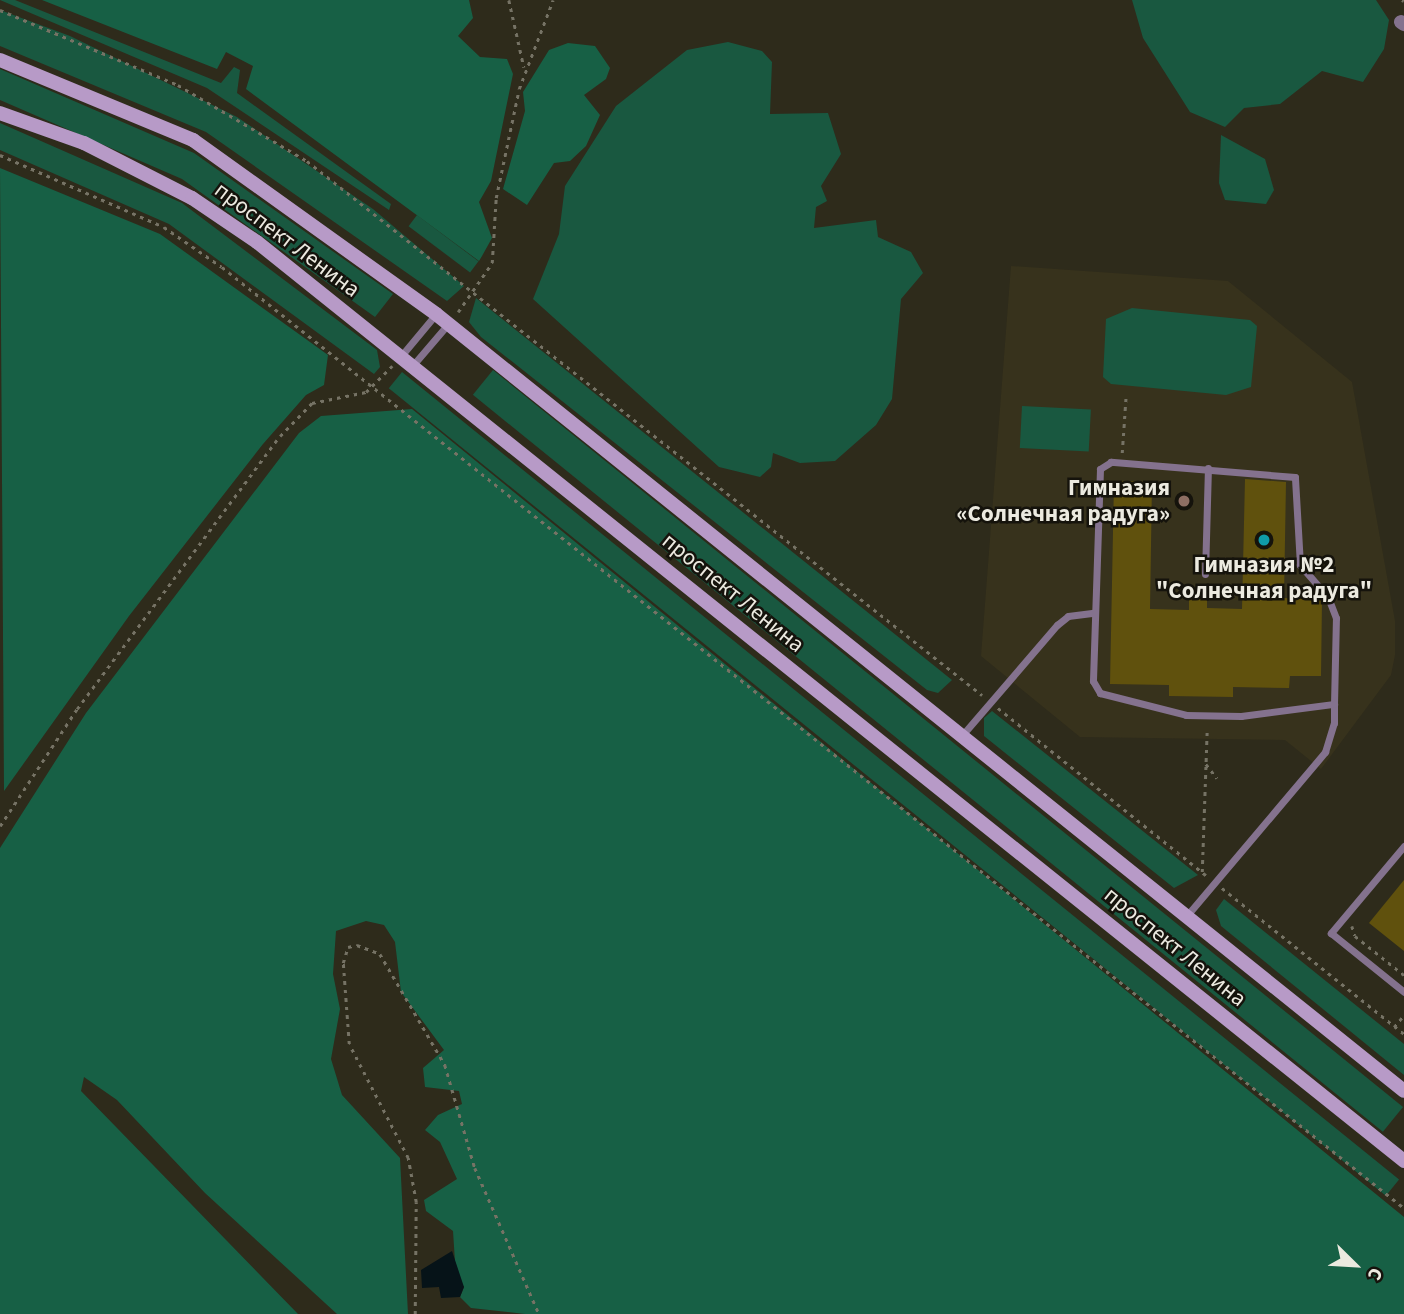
<!DOCTYPE html>
<meta charset="utf-8">
<style>
body{margin:0}
#map{position:relative;width:1404px;height:1314px;overflow:hidden;background:#2e2b1b;font-family:"Source Sans 3",sans-serif}
div>[style]{position:absolute}
.built>*{inset:0;background:#37321c}
.green>*{inset:0;background:#195840;transform-origin:0 0}
.forest>*{inset:0;background:#176045}
.water>*{inset:0;background:#061318}
.building>*{inset:0;background:#60510d}
.path>*{height:2.5px;margin-top:-1.25px;transform-origin:0;background:repeating-linear-gradient(90deg,#767365 0 3.5px,transparent 0 8.5px)}
.lane>*{height:7px;margin:-3.5px;padding:0 3.5px;transform-origin:3.5px;border-radius:3.5px;background:#84728e}
.street>*{height:14px;margin:-7px;padding:0 7px;transform-origin:7px;border-radius:7px;background:#84728e}
.secondary>*{height:14px;margin:-7px;padding:0 7px;transform-origin:7px;border-radius:7px;background:#b79ac7}
.dots>*{width:19px;height:19px;translate:-50% -50%;box-sizing:border-box;border:4px solid #15130c;border-radius:50%}
span{translate:-50% -50%;white-space:nowrap;text-align:center;line-height:1.15;-webkit-text-stroke:5px #15130c;paint-order:stroke}
.street-label{font-size:23px;color:#eceae0}
.poi-label{font-size:23px;color:#eceae0;font-weight:700}
.right{translate:-100% -50%;text-align:right}
.north{position:absolute;left:1320px;top:1230px;width:70px;height:70px;-webkit-text-stroke:5px #15130c;paint-order:stroke;rotate:114deg;font-size:19px;font-weight:700;line-height:28px;text-align:center;color:#eceae0}
.north::after{content:'';display:block;margin:auto;width:24px;height:32px;background:#eceae0;clip-path:polygon(50% 0,100% 100%,50% 72%,0 100%)}
</style>
<div id="map">
<div class="built">
<div style="clip-path:polygon(1011px 266px,1228px 281px,1352px 382px,1395px 621px,1395px 655px,1391px 675px,1321px 769px,1285px 740px,1080px 737px,981px 656px)"></div>
</div>
<div class="green">
<div style="clip-path:polygon(0 0,15px 0,221px 83px,234px 67px,240px 70px,237px 93px,391px 204px,389px 210px,207px 88px)"></div>
<div style="clip-path:polygon(1132px 0,1376px 0,1389px 20px,1384px 49px,1363px 82px,1322px 71px,1280px 104px,1244px 108px,1225px 127px,1190px 112px,1143px 38px)"></div>
<div style="clip-path:polygon(0 10px,70px 36px,237px 117px,373px 209px,464px 286px,447px 301px,206px 132px,0 46px)"></div>
<div style="clip-path:polygon(728px 42px,762px 51px,772px 62px,770px 114px,828px 113px,841px 154px,821px 186px,827px 201px,816px 207px,814px 228px,876px 220px,878px 237px,911px 252px,923px 273px,901px 299px,892px 399px,876px 425px,835px 461px,800px 463px,773px 453px,771px 467px,760px 477px,719px 467px,533px 299px,559px 234px,565px 186px,616px 106px,687px 50px)"></div>
<div style="clip-path:polygon(0 69px,194px 153px,393px 294px,375px 317px,182px 179px,0 100px)"></div>
<div style="clip-path:polygon(0 123px,182px 203px,377px 350px,380px 367px,374px 374px,169px 224px,0 150px)"></div>
<div style="clip-path:polygon(1221px 135px,1265px 159px,1274px 190px,1266px 204px,1225px 200px,1219px 183px)"></div>
<div style="left:417px;top:215px;width:77px;height:14px;rotate:37deg"></div>
<div style="clip-path:polygon(476px 298px,952px 680px,938px 693px,927px 690px,481px 337px,469px 322px)"></div>
<div style="clip-path:polygon(1132px 308px,1250px 320px,1257px 326px,1251px 387px,1226px 395px,1111px 384px,1103px 377px,1106px 319px)"></div>
<div style="left:493px;top:370px;width:1171px;height:32px;rotate:39deg"></div>
<div style="left:402px;top:372px;width:1283px;height:21px;rotate:39deg"></div>
<div style="left:1022px;top:406px;width:69px;height:42px;rotate:3deg"></div>
<div style="clip-path:polygon(992px 711px,1198px 875px,1174px 888px,984px 736px,984px 718px)"></div>
<div style="clip-path:polygon(1224px 899px,1404px 1044px,1404px 1075px,1221px 926px,1216px 910px)"></div>
</div>
<div class="forest">
<div style="clip-path:polygon(42px 0,469px 0,473px 18px,458px 36px,480px 57px,507px 59px,513px 74px,491px 181px,479px 202px,492px 238px,482px 256px,479px 261px,246px 89px,253px 66px,226px 52px,217px 69px)"></div>
<div style="clip-path:polygon(568px 43px,595px 46px,610px 68px,606px 79px,584px 95px,600px 115px,586px 146px,570px 161px,554px 163px,527px 205px,503px 189px,525px 111px,523px 92px,549px 50px)"></div>
<div style="clip-path:polygon(0 168px,160px 234px,328px 355px,324px 385px,306px 395px,263px 444px,129px 616px,4px 791px)"></div>
<div style="clip-path:polygon(412px 409px,1404px 1217px,1404px 1314px,525px 1314px,471px 1308px,460px 1297px,464px 1287px,456px 1277px,453px 1231px,426px 1211px,424px 1200px,457px 1179px,440px 1142px,425px 1130px,438px 1115px,462px 1104px,459px 1091px,425px 1087px,423px 1068px,444px 1050px,401px 992px,395px 942px,384px 925px,366px 921px,336px 931px,333px 974px,340px 1009px,331px 1059px,342px 1095px,400px 1158px,408px 1314px,337px 1314px,205px 1193px,117px 1100px,84px 1077px,81px 1091px,298px 1314px,0 1314px,0 848px,86px 713px,299px 433px,321px 416px)"></div>
</div>
<div class="water">
<div style="clip-path:polygon(452px 1251px,464px 1287px,460px 1297px,441px 1298px,439px 1287px,422px 1288px,421px 1270px)"></div>
</div>
<div class="building">
<div style="clip-path:polygon(1245px 479px,1286px 482px,1284px 598px,1322px 600px,1321px 676px,1290px 676px,1289px 688px,1233px 687px,1233px 697px,1169px 696px,1169px 685px,1110px 684px,1114px 481px,1152px 482px,1150px 609px,1189px 610px,1189px 597px,1207px 598px,1207px 608px,1242px 609px)"></div>
<div style="clip-path:polygon(1404px 880px,1404px 951px,1369px 923px)"></div>
</div>
<div class="path">
<div style="left:509px;top:0;width:69px;rotate:77.4deg"></div>
<div style="left:1402px;top:0;width:2px;rotate:27deg"></div>
<div style="left:0;top:10px;width:193px;rotate:22.8deg"></div>
<div style="left:178px;top:85px;width:150px;rotate:30.5deg"></div>
<div style="left:307px;top:161px;width:861px;rotate:38.35deg"></div>
<div style="left:0;top:155px;width:179px;rotate:23.7deg"></div>
<div style="left:164px;top:227px;width:70px;rotate:34.6deg"></div>
<div style="left:222px;top:267px;width:1511px;rotate:38.52deg"></div>
<div style="left:458px;top:312px;width:60px;rotate:-55.2deg"></div>
<div style="left:492px;top:263px;width:65px;rotate:-86.5deg"></div>
<div style="left:496px;top:198px;width:111px;rotate:-78.1deg"></div>
<div style="left:519px;top:89px;width:95px;rotate:-69.1deg"></div>
<div style="left:1122px;top:453px;width:59px;rotate:-86.1deg"></div>
<div style="left:998px;top:708px;width:267px;rotate:38.8deg"></div>
<div style="left:1206px;top:764px;width:18px;rotate:52deg"></div>
<div style="left:0;top:826px;width:140px;rotate:-56.7deg"></div>
<div style="left:77px;top:709px;width:340px;rotate:-53.4deg"></div>
<div style="left:280px;top:436px;width:46px;rotate:-45.9deg"></div>
<div style="left:312px;top:403px;width:55px;rotate:-11.5deg"></div>
<div style="left:366px;top:392px;width:37px;rotate:-45deg"></div>
<div style="left:1202px;top:872px;width:144px;rotate:-88deg"></div>
<div style="left:1222px;top:888px;width:233px;rotate:38.7deg"></div>
<div style="left:1352px;top:926px;width:10px;rotate:73deg"></div>
<div style="left:1355px;top:936px;width:63px;rotate:38.5deg"></div>
<div style="left:1394px;top:1027px;width:16px;rotate:-50deg"></div>
<div style="left:415px;top:1314px;width:112px;rotate:-89.5deg"></div>
<div style="left:416px;top:1202px;width:45px;rotate:-100.3deg"></div>
<div style="left:408px;top:1158px;width:128px;rotate:-117.4deg"></div>
<div style="left:349px;top:1044px;width:81px;rotate:-94.2deg"></div>
<div style="left:343px;top:963px;width:17px;rotate:-73deg"></div>
<div style="left:348px;top:947px;width:9px;rotate:-13deg"></div>
<div style="left:357px;top:945px;width:25px;rotate:21deg"></div>
<div style="left:380px;top:954px;width:129px;rotate:59.6deg"></div>
<div style="left:445px;top:1065px;width:107px;rotate:73.8deg"></div>
<div style="left:475px;top:1168px;width:159px;rotate:66.3deg"></div>
</div>
<div class="lane">
<div style="left:401px;top:356px;width:55px;rotate:-50.2deg"></div>
<div style="left:413px;top:365px;width:54px;rotate:-49.5deg"></div>
<div style="left:1205px;top:574px;width:106px;rotate:-88.4deg"></div>
<div style="left:964px;top:733px;width:143px;rotate:-49.3deg"></div>
<div style="left:1057px;top:625px;width:14px;rotate:-39deg"></div>
<div style="left:1068px;top:616px;width:26px;rotate:-7deg"></div>
<div style="left:1404px;top:846px;width:114px;rotate:130deg"></div>
<div style="left:1331px;top:933px;width:94px;rotate:38.9deg"></div>
<div style="left:1189px;top:913px;width:211px;rotate:-49.8deg"></div>
<div style="left:1325px;top:752px;width:30px;rotate:-73deg"></div>
<div style="left:1334px;top:723px;width:19px;rotate:-90deg"></div>
<div style="left:1334px;top:704px;width:86px;rotate:-88.7deg"></div>
<div style="left:1336px;top:618px;width:22px;rotate:-111deg"></div>
<div style="left:1328px;top:597px;width:43px;rotate:-131.2deg"></div>
<div style="left:1300px;top:565px;width:88px;rotate:-93.3deg"></div>
<div style="left:1295px;top:477px;width:185px;rotate:-175.3deg"></div>
<div style="left:1111px;top:462px;width:13px;rotate:148deg"></div>
<div style="left:1100px;top:469px;width:212px;rotate:91.9deg"></div>
<div style="left:1093px;top:681px;width:14px;rotate:60deg"></div>
<div style="left:1100px;top:693px;width:89px;rotate:14.3deg"></div>
<div style="left:1186px;top:715px;width:55px;rotate:1deg"></div>
<div style="left:1241px;top:716px;width:94px;rotate:-7.4deg"></div>
</div>
<div class="street">
<div style="left:1401px;top:22px;width:4px;rotate:34deg"></div>
</div>
<div class="secondary">
<div style="left:0;top:60px;width:209px;rotate:22.5deg"></div>
<div style="left:193px;top:140px;width:299px;rotate:35.6deg"></div>
<div style="left:436px;top:314px;width:1241px;rotate:38.75deg"></div>
<div style="left:0;top:113px;width:89px;rotate:19.7deg"></div>
<div style="left:84px;top:143px;width:121px;rotate:27deg"></div>
<div style="left:192px;top:198px;width:78px;rotate:34.1deg"></div>
<div style="left:257px;top:242px;width:1470px;rotate:38.7deg"></div>
</div>
<div class="dots">
<div style="left:1184px;top:501px;background:#8d6e63"></div>
<div style="left:1264px;top:540px;background:#0f9aa8"></div>
</div>
<div class="street-label">
<span style="left:287px;top:240px;rotate:37deg">проспект Ленина</span>
<span style="left:733px;top:593px;rotate:39deg">проспект Ленина</span>
<span style="left:1175px;top:947px;rotate:39deg">проспект Ленина</span>
</div>
<div class="poi-label">
<span class="right" style="left:1170px;top:501px">Гимназия<br>«Солнечная радуга»</span>
<span style="left:1264px;top:578px">Гимназия №2<br>"Солнечная радуга"</span>
</div>
<div class="north">С</div>
</div>
